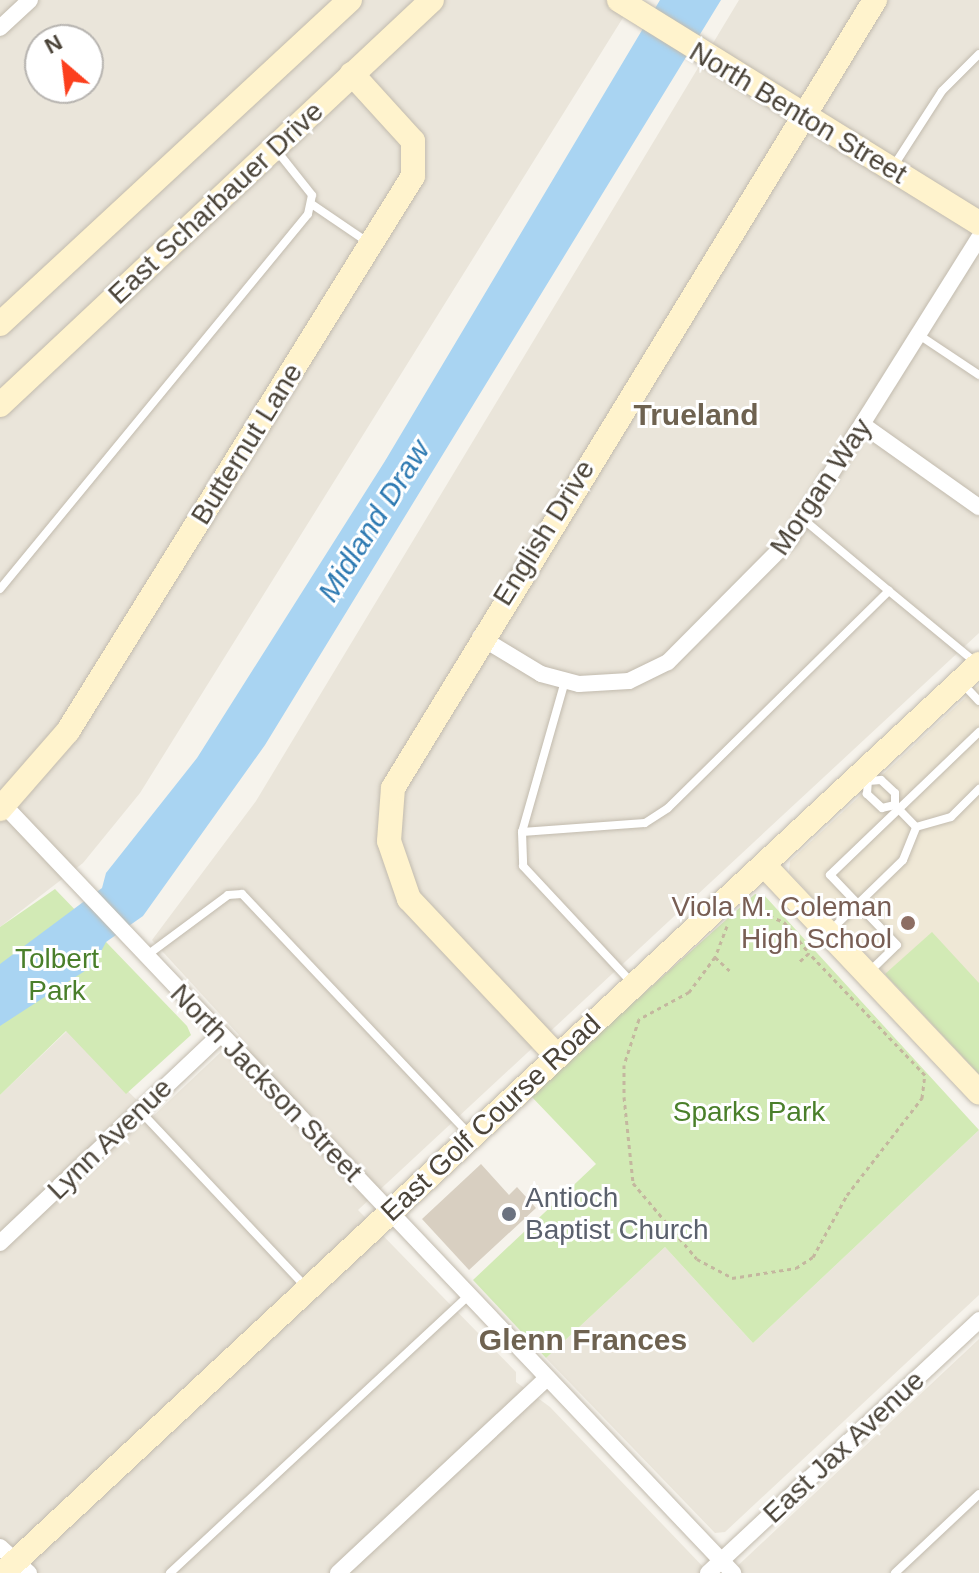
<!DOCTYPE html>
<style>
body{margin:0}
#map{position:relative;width:979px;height:1573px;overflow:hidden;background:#f6f3ec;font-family:Helvetica,sans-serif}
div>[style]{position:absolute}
.residential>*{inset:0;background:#eae5da}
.education>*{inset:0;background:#efe8d6}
.green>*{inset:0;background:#d2eab5}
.water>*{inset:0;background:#a9d4f2}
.building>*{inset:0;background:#d8cfc1}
.path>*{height:3px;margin-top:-1.5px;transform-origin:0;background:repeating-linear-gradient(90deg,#c4b79f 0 4px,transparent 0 8px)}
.roads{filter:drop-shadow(0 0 2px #c2bbae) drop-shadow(0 0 2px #c2bbae)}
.lane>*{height:8px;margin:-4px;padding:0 4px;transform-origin:4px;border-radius:4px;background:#fff}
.street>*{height:16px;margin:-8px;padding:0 8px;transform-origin:8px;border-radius:8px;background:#fff}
.secondary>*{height:24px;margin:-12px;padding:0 12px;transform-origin:12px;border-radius:12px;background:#fff3cd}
.dots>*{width:22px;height:22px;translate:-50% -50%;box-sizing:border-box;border:4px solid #fff;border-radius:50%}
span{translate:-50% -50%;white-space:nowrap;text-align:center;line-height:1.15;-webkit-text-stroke:6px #fff;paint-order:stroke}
.street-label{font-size:28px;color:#4b4439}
.education-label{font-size:28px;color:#785e54}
.right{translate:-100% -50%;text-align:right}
.park-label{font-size:28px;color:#4a7f2a}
.worship-label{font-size:28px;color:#5b616d}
.left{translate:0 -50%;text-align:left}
.neighbourhood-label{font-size:30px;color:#6e6250;font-weight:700}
.water-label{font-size:30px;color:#2e7ab2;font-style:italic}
.north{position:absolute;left:24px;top:24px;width:80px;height:80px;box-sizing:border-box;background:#fff;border:2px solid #b7b4b0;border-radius:50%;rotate:332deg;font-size:22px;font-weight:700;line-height:32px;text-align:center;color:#4b4439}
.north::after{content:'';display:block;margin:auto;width:28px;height:36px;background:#fc3f1d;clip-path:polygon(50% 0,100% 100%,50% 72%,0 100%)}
</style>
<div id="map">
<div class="residential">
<div style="clip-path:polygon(evenodd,0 0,634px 0,140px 793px,83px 863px,0 927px,0 0,40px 40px,88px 40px,88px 88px,40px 88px,40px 40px)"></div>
<div style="clip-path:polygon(739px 0,979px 0,979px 633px,358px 1210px,516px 1372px,516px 1382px,550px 1407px,709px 1573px,0 1573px,0 1095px,67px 1031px,153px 1116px,239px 1035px,152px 940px,256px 801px)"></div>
<div style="clip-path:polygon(979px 1130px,979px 1295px,725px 1532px,715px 1533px,546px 1358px,665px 1247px,753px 1343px)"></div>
<div style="clip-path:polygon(979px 1339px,979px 1573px,730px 1573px)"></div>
</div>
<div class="education">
<div style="clip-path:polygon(979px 685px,979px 1074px,789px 872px,790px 861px)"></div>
</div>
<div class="green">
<div style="clip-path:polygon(55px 889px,187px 1026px,191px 1035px,126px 1094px,66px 1031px,0 1095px,0 927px)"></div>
<div style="clip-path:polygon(755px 894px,764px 895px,979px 1130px,753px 1343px,665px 1247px,546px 1358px,473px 1280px,596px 1164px,530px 1095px)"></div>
<div style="clip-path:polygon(932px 932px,979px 983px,979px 1074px,885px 974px)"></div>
</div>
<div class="water">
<div style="clip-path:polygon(660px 0,721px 0,265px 745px,143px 916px,106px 942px,94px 965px,0 1026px,0 964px,102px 888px,106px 873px,197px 758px,385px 461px)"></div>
</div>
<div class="building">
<div style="clip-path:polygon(481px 1164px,509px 1195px,517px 1187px,536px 1208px,469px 1270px,422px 1219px)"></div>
</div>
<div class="path">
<div style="left:747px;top:907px;width:40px;rotate:22deg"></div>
<div style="left:784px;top:922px;width:40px;rotate:51deg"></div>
<div style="left:809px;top:953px;width:15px;rotate:138deg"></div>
<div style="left:727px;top:926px;width:33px;rotate:111deg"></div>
<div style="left:715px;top:957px;width:22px;rotate:43deg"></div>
<div style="left:715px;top:957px;width:44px;rotate:126.6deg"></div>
<div style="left:689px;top:992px;width:57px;rotate:151.6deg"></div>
<div style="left:639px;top:1019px;width:48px;rotate:108.1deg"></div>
<div style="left:624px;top:1065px;width:32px;rotate:90deg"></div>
<div style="left:624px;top:1097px;width:86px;rotate:84deg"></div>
<div style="left:633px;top:1183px;width:99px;rotate:49.9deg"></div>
<div style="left:697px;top:1259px;width:40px;rotate:28deg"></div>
<div style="left:732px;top:1278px;width:65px;rotate:-8.9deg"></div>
<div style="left:796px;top:1268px;width:20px;rotate:-33deg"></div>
<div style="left:813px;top:1257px;width:71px;rotate:-61.3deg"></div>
<div style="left:847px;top:1195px;width:123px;rotate:-52.3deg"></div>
<div style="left:922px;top:1098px;width:23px;rotate:-83deg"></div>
<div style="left:925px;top:1075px;width:168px;rotate:-133.6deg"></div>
</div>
<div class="roads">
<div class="lane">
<div style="left:893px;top:167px;width:90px;rotate:-57.2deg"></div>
<div style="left:942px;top:91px;width:52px;rotate:-45deg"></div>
<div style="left:313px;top:205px;width:68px;rotate:34.2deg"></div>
<div style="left:919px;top:335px;width:72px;rotate:33.7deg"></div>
<div style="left:0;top:589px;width:485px;rotate:-50.6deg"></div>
<div style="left:308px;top:214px;width:19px;rotate:-78deg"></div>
<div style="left:312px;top:195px;width:56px;rotate:-128.5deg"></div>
<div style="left:889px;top:591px;width:112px;rotate:39.5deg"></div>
<div style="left:565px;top:681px;width:157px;rotate:105.9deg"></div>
<div style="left:522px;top:832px;width:34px;rotate:88deg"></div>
<div style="left:523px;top:866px;width:161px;rotate:47deg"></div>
<div style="left:963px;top:684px;width:23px;rotate:47deg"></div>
<div style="left:881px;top:780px;width:19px;rotate:43deg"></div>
<div style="left:895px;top:793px;width:12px;rotate:90deg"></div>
<div style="left:895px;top:805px;width:13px;rotate:167deg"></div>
<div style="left:882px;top:808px;width:21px;rotate:-137deg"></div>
<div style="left:867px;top:794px;width:13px;rotate:-86deg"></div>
<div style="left:868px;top:781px;width:13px;rotate:-4deg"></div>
<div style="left:916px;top:827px;width:36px;rotate:-16deg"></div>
<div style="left:951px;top:817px;width:40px;rotate:-45deg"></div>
<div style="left:522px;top:832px;width:123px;rotate:-4.2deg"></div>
<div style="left:645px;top:823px;width:27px;rotate:-33deg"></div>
<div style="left:668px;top:808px;width:310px;rotate:-44.5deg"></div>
<div style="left:889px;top:591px;width:111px;rotate:-140.1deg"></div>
<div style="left:831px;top:930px;width:100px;rotate:-44.2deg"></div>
<div style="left:903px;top:860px;width:35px;rotate:-68deg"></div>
<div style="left:916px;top:827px;width:30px;rotate:-134deg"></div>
<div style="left:146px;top:956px;width:102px;rotate:-36.6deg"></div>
<div style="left:228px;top:895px;width:14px;rotate:-4deg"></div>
<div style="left:242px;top:894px;width:333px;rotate:46.6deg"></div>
<div style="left:868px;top:973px;width:40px;rotate:-44deg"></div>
<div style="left:897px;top:945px;width:97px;rotate:-133.7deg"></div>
<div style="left:830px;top:875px;width:207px;rotate:-43.8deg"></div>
<div style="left:140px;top:1111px;width:241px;rotate:46.7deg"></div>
<div style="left:170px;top:1573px;width:407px;rotate:-42.9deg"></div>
<div style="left:895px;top:1573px;width:115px;rotate:-43.2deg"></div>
</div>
<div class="street">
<div style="left:0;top:28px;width:41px;rotate:-43deg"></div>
<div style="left:863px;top:425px;width:142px;rotate:35.3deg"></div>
<div style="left:480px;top:637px;width:71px;rotate:31.2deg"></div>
<div style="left:541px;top:674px;width:39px;rotate:15deg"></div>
<div style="left:579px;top:684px;width:50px;rotate:-3.4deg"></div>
<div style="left:629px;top:681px;width:43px;rotate:-26deg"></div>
<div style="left:668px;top:662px;width:173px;rotate:-45.2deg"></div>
<div style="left:790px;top:539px;width:355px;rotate:-57.9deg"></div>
<div style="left:0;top:801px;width:1065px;rotate:46.48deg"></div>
<div style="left:0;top:1243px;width:303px;rotate:-43.4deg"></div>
<div style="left:0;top:1547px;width:39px;rotate:42deg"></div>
<div style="left:338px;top:1573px;width:286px;rotate:-43deg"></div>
<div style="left:708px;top:1573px;width:371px;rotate:-43deg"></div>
</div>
<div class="secondary">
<div style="left:619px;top:0;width:423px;rotate:31.8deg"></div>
<div style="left:0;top:324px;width:477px;rotate:-42.8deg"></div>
<div style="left:0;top:405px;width:592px;rotate:-43.15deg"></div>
<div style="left:0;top:809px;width:103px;rotate:-48.9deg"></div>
<div style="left:68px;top:731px;width:653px;rotate:-58.13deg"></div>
<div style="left:413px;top:176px;width:35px;rotate:-90deg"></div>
<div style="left:413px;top:141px;width:91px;rotate:-132.3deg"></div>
<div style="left:764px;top:865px;width:313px;rotate:46.6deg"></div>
<div style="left:557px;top:1056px;width:216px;rotate:-133.3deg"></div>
<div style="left:409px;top:899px;width:61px;rotate:-109deg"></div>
<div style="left:389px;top:841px;width:53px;rotate:-85.7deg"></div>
<div style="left:393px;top:788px;width:924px;rotate:-58.55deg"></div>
<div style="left:3px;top:1573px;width:1334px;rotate:-42.96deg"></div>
</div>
</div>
<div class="dots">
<div style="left:908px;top:923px;background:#8d6e63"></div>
<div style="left:509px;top:1214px;background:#6b7280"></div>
</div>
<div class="street-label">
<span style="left:798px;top:113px;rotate:31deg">North Benton Street</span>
<span style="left:216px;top:203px;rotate:-43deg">East Scharbauer Drive</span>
<span style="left:247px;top:444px;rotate:-58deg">Butternut Lane</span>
<span style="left:821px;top:487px;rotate:-56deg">Morgan Way</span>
<span style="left:544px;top:533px;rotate:-58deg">English Drive</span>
<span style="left:266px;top:1083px;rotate:46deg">North Jackson Street</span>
<span style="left:491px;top:1118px;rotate:-43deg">East Golf Course Road</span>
<span style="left:110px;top:1139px;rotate:-44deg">Lynn Avenue</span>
<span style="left:844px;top:1447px;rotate:-43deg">East Jax Avenue</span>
</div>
<div class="education-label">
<span class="right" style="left:892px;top:923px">Viola M. Coleman<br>High School</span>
</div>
<div class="park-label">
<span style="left:57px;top:975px">Tolbert<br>Park</span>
<span style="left:749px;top:1112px">Sparks Park</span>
</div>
<div class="worship-label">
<span class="left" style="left:525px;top:1214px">Antioch<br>Baptist Church</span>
</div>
<div class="neighbourhood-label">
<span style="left:696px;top:415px">Trueland</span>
<span style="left:583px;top:1340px">Glenn Frances</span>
</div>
<div class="water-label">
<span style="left:374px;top:521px;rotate:-58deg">Midland Draw</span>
</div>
<div class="north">N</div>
</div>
